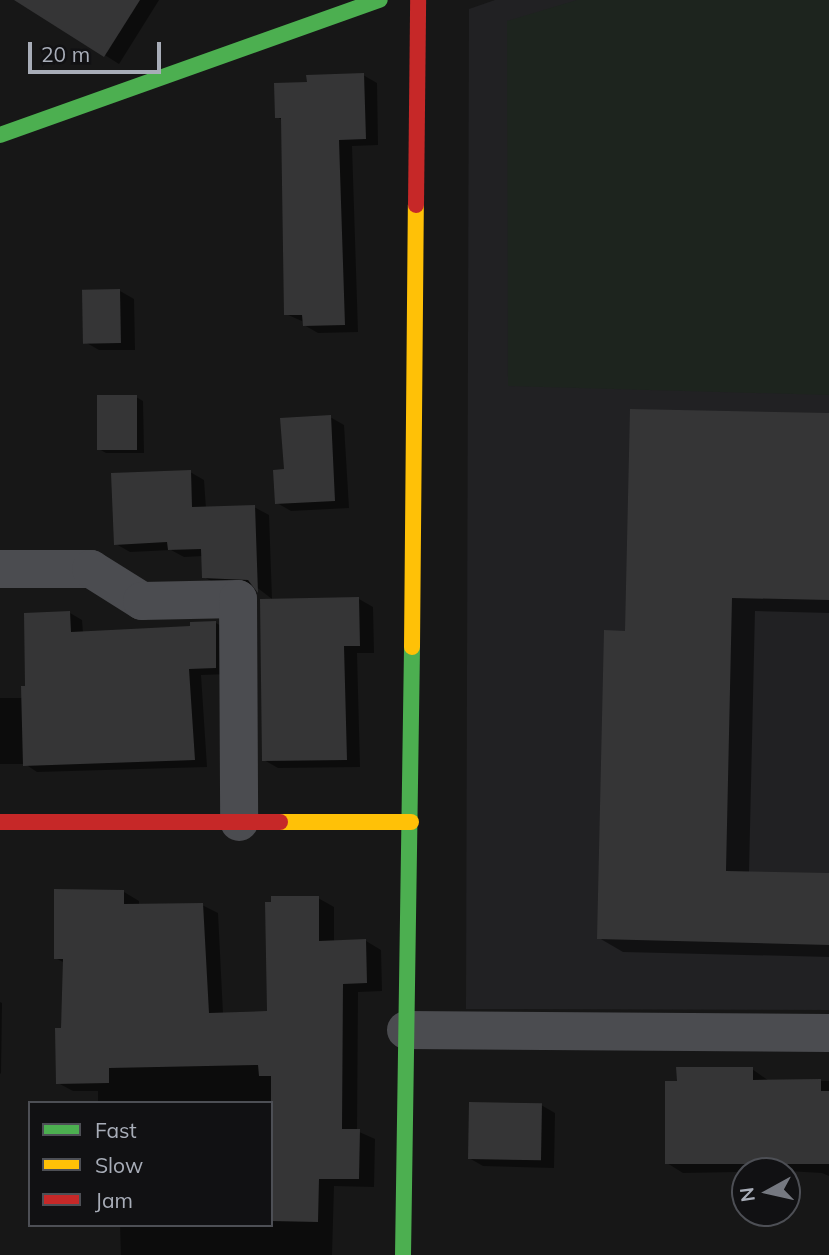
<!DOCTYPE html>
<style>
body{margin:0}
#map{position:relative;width:829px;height:1255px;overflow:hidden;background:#171717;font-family:Mulish,sans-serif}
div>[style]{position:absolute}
.built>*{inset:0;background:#212123}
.green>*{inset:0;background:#1d241e}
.shadow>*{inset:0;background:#0007}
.building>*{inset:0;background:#353536;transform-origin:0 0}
.street>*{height:38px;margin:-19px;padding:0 19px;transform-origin:19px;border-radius:19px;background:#4b4c50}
.fast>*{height:16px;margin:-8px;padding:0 8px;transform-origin:8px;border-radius:8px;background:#4caf50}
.slow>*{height:16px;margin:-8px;padding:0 8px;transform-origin:8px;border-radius:8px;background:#ffc107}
.jam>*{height:16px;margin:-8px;padding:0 8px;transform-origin:8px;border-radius:8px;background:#c62828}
span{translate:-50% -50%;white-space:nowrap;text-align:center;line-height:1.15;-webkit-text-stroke:6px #111113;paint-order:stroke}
.legend{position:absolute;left:28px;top:1101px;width:245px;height:126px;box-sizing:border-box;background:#111113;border:2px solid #4d4f55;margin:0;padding:9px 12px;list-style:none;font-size:21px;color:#a8adb8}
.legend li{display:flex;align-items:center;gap:14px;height:35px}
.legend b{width:35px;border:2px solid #4d4f55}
.north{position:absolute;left:731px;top:1157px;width:70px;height:70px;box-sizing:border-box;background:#111113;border:2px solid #4d4f55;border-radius:50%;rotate:262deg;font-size:19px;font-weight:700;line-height:28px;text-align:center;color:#a8adb8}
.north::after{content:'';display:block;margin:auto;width:24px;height:32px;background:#757880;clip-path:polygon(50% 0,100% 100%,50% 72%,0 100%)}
.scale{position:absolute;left:28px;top:42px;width:133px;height:32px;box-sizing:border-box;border:4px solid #a8adb8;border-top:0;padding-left:9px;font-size:21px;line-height:24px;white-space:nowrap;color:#a8adb8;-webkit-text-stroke:5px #111113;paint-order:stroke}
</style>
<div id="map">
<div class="built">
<div style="clip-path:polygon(495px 0,829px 0,829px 1010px,466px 1009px,469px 9px)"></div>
</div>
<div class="green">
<div style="clip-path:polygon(577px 0,829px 0,829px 395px,508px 386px,507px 21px)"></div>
</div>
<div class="shadow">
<div style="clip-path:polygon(60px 0,159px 0,119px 64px,48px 19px)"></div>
<div style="clip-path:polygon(363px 75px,377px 83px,378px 145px,352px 146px,358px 332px,318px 333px,304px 325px,304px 322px,286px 314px,282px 120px,277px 117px,308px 84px)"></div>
<div style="clip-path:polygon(120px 291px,134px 299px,135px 350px,99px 350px,85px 342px)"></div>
<div style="clip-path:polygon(136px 397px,143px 401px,144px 453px,106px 453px,99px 449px)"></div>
<div style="clip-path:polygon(829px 415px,829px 613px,755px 611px,749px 873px,829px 875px,829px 957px,623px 952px,599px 938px,627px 633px)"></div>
<div style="clip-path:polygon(330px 417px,344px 425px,349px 508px,291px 511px,277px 503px,285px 470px)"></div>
<div style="clip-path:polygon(190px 472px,204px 480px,206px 509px,254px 507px,269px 515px,272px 599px,255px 586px,218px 585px,204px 577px,203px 556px,184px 557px,171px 550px,130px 552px,116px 544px)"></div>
<div style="clip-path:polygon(359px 599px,373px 607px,374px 653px,357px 653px,360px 767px,278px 768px,264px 760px)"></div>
<div style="clip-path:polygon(70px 613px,82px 620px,83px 633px,192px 627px,216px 623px,228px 630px,229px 674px,201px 675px,207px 767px,37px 772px,25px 764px,0 764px,0 698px,23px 698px)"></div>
<div style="clip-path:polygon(124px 892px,139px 901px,139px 906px,202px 905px,218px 913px,223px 1014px,268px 1013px,318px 898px,334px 907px,334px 942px,366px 941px,381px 950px,382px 991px,358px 992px,357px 1131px,375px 1139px,374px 1187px,334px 1186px,332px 1255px,121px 1255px,120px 1225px,271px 1225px,271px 1103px,98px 1103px,98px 1091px,73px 1091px,58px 1083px,65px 963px,55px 958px)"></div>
<div style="clip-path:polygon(0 1002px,2px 1003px,1px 1074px,0 1073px)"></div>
<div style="clip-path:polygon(752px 1069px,769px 1081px,829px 1081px,829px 1176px,822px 1173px,787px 1171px,683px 1173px,667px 1163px,678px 1082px)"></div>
<div style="clip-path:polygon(541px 1105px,555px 1113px,554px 1168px,483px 1166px,469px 1158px)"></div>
</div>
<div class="building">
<div style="clip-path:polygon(14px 0,140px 0,104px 57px)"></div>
<div style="clip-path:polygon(364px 73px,366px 139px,339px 140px,345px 325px,303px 326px,302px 315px,284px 315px,281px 118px,275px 118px,274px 83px,307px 82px,306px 75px)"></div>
<div style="left:120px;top:289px;width:54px;height:38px;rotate:89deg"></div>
<div style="left:137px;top:395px;width:55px;height:40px;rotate:90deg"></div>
<div style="clip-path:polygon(630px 409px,829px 413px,829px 600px,732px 598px,726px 871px,829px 873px,829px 945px,597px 939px,604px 630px,625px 631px)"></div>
<div style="clip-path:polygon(331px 415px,335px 501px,275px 504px,273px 470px,284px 469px,280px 418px)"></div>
<div style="clip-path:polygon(191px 470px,192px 507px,255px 505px,258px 593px,248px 580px,202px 578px,201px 549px,168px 550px,167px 542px,114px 545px,111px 473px)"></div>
<div style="clip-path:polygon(359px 597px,360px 646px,344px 646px,347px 760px,262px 761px,260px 599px)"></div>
<div style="clip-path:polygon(70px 611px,71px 632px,190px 626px,190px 622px,216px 621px,216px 668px,189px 669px,195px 760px,23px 766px,21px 686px,25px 686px,24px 613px)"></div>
<div style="clip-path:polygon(54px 889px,124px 890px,124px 904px,203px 903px,209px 1013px,267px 1011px,265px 902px,271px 902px,271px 896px,319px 896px,319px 941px,366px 939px,367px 983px,343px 984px,342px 1129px,360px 1129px,359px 1179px,319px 1179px,318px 1222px,271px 1221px,271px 1076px,259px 1076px,258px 1065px,109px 1068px,109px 1083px,56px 1084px,55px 1028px,61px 1028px,63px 959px,54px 959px)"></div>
<div style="clip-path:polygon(676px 1067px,753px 1067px,753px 1080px,821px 1079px,821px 1091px,829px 1091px,829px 1164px,665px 1164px,665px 1081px,677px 1081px)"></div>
<div style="left:469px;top:1102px;width:73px;height:57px;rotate:1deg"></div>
</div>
<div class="street">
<div style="left:0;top:569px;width:91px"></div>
<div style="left:91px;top:569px;width:60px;rotate:32.1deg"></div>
<div style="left:142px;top:601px;width:96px;rotate:-1.2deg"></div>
<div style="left:238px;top:599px;width:223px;rotate:89.7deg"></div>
<div style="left:406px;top:1030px;width:423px;rotate:0.4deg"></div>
</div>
<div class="fast">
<div style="left:0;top:135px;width:403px;rotate:-19.6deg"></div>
<div style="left:403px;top:1255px;width:608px;rotate:-89.15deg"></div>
</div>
<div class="slow">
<div style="left:412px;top:647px;width:442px;rotate:-89.5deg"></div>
<div style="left:280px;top:822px;width:131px"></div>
</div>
<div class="jam">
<div style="left:416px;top:205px;width:205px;rotate:-89.4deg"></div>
<div style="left:0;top:822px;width:280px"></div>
</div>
<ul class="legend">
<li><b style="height:9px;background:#4caf50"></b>Fast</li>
<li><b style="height:9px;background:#ffc107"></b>Slow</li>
<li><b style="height:9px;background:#c62828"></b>Jam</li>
</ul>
<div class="north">N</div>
<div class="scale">20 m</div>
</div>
